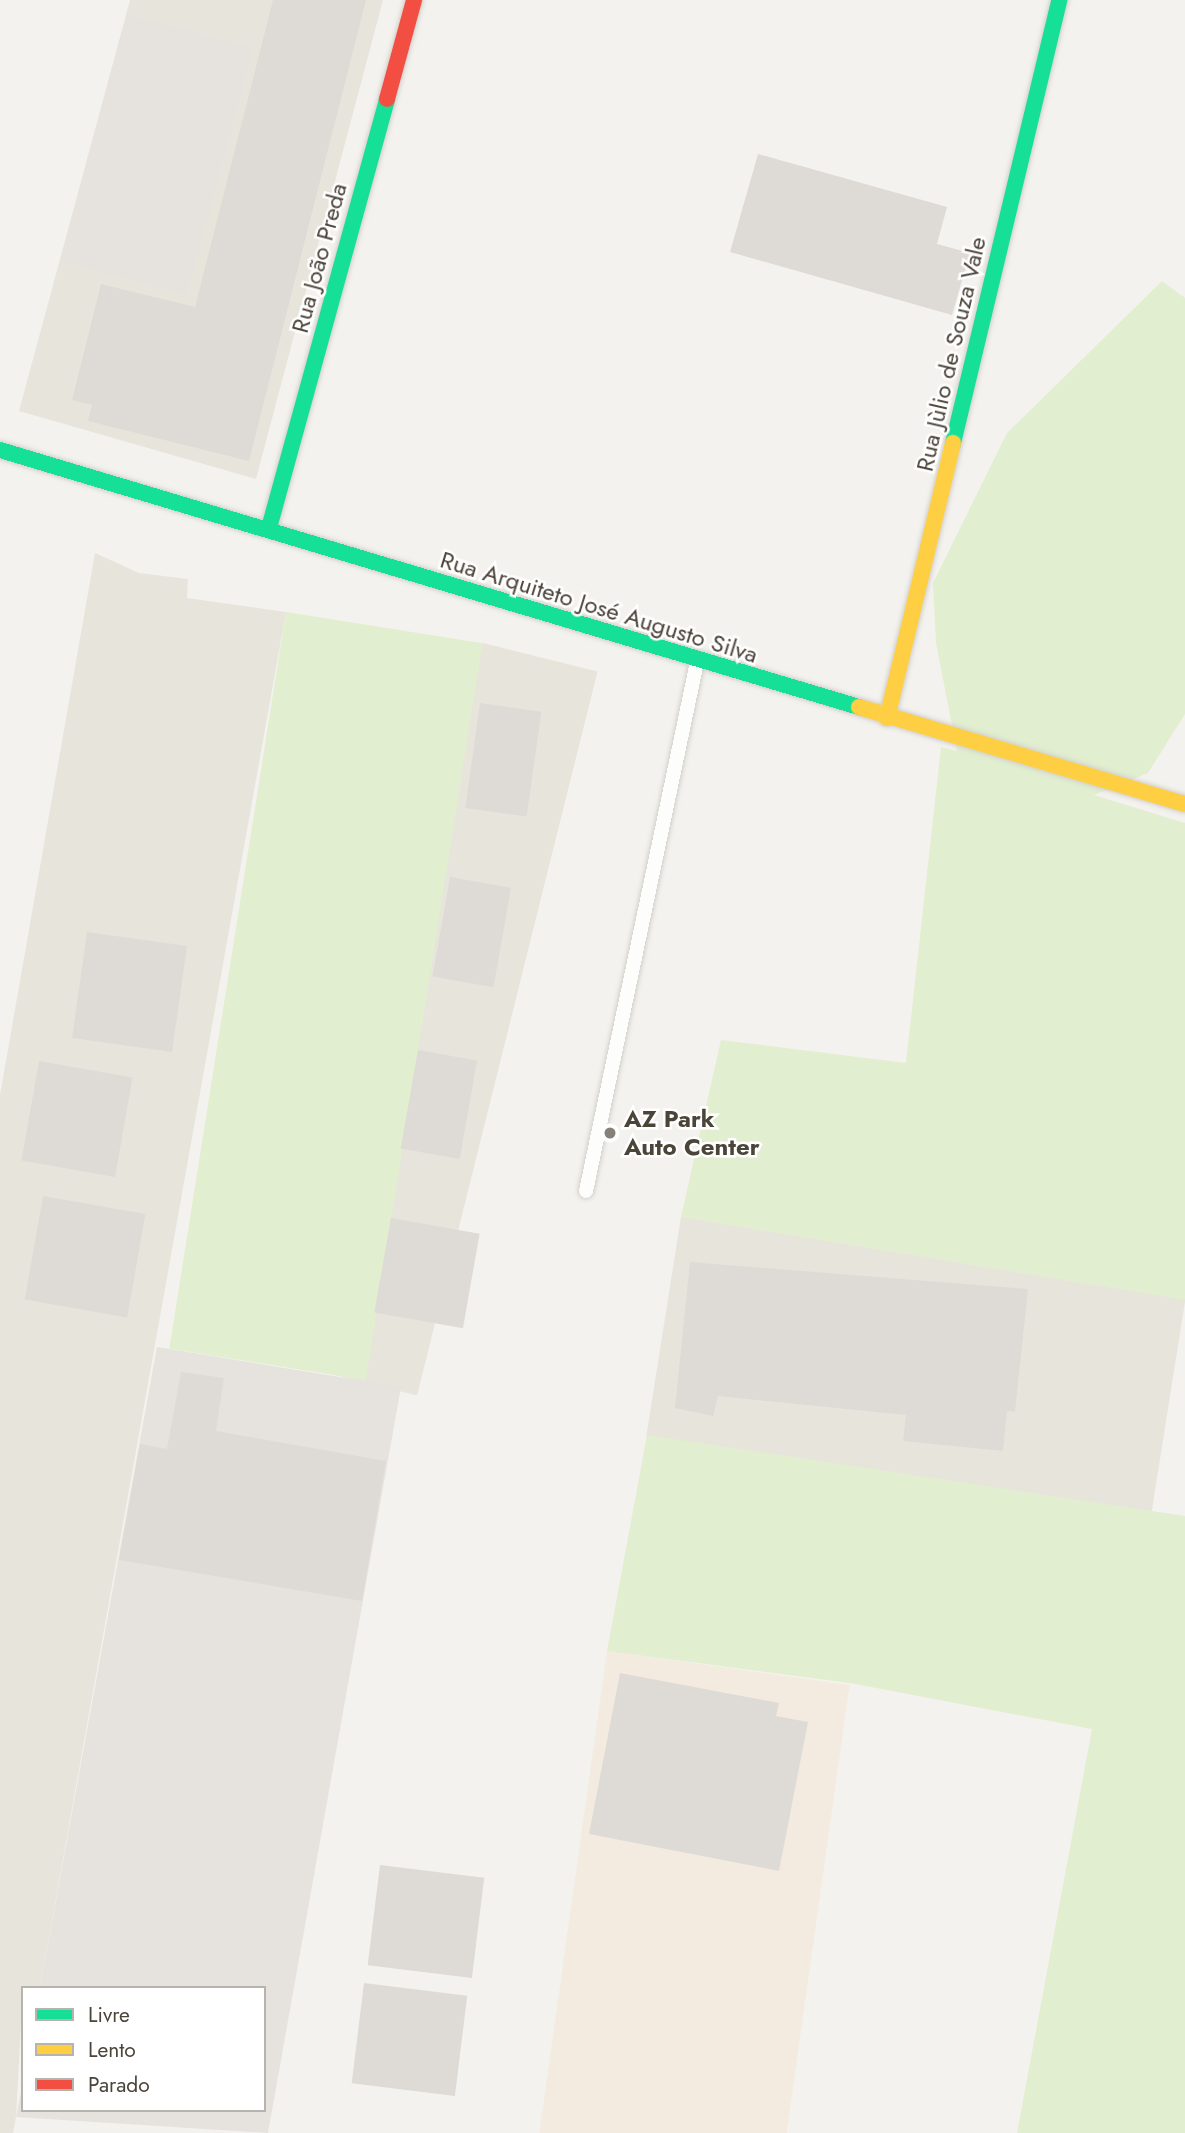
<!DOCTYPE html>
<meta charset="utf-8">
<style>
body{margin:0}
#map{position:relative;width:1185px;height:2133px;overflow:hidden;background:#f4f2ee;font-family:Jost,sans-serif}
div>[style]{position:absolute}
.residential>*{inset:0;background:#e7e4dc;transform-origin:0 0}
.commercial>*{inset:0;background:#f3ebdf;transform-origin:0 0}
.industrial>*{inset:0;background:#e6e2de}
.green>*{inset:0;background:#e1eecf;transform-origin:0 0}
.parking>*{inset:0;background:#e6e3df;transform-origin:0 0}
.building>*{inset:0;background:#dedbd6;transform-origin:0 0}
.roads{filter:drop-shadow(0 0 2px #d2d0cb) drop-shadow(0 0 2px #d2d0cb)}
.lane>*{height:14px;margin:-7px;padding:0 7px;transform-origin:7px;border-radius:7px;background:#fdfdfc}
.fast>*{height:16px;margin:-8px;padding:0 8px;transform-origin:8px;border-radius:8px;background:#16e098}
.slow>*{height:16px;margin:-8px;padding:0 8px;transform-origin:8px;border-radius:8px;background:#ffcf43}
.jam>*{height:16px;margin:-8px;padding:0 8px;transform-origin:8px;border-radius:8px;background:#f24e42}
.dots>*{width:19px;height:19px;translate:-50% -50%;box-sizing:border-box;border:4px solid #fff;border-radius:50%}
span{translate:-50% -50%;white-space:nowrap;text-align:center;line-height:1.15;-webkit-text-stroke:5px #fff;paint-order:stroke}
.street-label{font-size:24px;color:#4b4439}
.poi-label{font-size:24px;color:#4b4439;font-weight:700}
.left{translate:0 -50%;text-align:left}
.legend{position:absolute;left:21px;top:1986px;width:245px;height:126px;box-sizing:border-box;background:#fff;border:2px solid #b7b4b0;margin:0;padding:9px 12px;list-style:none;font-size:21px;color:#4b4439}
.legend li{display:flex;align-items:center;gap:14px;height:35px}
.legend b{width:35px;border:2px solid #b7b4b0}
</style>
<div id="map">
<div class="residential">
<div style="clip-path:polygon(130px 0,383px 0,256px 479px,19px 411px)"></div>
<div style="clip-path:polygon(95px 553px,139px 573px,188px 579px,187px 598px,286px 612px,40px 1988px,23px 1988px,16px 2117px,13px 2133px,0 2133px,0 1095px)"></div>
<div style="left:483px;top:643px;width:118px;height:746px;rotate:14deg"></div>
<div style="left:681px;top:1217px;width:511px;height:221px;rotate:9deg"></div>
</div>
<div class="commercial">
<div style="left:607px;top:1651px;width:245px;height:489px;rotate:8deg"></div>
</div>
<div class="industrial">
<div style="clip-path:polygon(157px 1347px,401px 1387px,268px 2133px,16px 2117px,23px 2082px,23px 2110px,264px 2110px,264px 1988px,40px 1988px)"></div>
</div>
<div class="green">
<div style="clip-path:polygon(1162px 281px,1185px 298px,1185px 714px,1148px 773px,1094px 795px,1185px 823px,1185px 1300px,681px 1217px,721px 1040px,906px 1063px,941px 747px,957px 751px,936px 643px,933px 583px,1007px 433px)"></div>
<div style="left:286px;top:612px;width:199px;height:746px;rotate:9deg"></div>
<div style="clip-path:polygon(647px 1435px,1185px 1516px,1185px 2133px,1017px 2133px,1092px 1729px,850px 1683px,607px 1651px)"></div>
</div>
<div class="parking">
<div style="left:127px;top:14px;width:131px;height:256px;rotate:15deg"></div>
</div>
<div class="building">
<div style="clip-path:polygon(273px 0,366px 0,249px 461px,88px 421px,92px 405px,72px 400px,101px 284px,195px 307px)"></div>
<div style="clip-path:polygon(758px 154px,947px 207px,937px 244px,970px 253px,952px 315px,730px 252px)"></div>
<div style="left:480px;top:703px;width:62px;height:106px;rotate:8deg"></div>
<div style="left:450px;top:877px;width:62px;height:101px;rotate:10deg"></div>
<div style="left:87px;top:932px;width:101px;height:107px;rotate:8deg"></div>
<div style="left:418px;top:1050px;width:60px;height:100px;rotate:10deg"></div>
<div style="left:39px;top:1061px;width:95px;height:101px;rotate:10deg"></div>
<div style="left:43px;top:1196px;width:104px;height:105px;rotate:10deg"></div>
<div style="left:391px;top:1218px;width:90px;height:96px;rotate:10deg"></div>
<div style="clip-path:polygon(690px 1262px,1028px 1289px,1015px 1412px,1007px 1411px,1003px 1451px,903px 1441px,906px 1415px,718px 1396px,713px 1416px,675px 1408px)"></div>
<div style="clip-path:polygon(181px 1372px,224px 1378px,216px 1431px,386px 1461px,362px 1601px,119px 1560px,140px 1444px,167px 1449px)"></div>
<div style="clip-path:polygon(620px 1673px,779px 1703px,776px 1716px,808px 1722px,779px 1871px,589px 1834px)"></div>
<div style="left:380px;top:1865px;width:105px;height:101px;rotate:7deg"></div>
<div style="left:364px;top:1983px;width:104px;height:101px;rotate:7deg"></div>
</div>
<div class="roads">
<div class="lane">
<div style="left:586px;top:1191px;width:541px;rotate:-78.15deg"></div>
</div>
<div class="fast">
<div style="left:953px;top:443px;width:456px;rotate:-76.5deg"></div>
<div style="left:0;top:450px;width:897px;rotate:16.66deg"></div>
<div style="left:269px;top:528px;width:445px;rotate:-74.6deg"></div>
</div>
<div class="slow">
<div style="left:859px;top:707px;width:340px;rotate:16.6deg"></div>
<div style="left:887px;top:718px;width:283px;rotate:-76.5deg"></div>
</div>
<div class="jam">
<div style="left:387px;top:99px;width:103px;rotate:-74.7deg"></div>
</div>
</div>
<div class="dots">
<div style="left:610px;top:1133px;background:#868178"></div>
</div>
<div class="street-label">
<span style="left:319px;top:258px;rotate:-75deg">Rua João Preda</span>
<span style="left:951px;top:354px;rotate:-77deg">Rua Jùlio de Souza Vale</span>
<span style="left:599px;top:607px;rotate:17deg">Rua Arquiteto José Augusto Silva</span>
</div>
<div class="poi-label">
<span class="left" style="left:624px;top:1133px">AZ Park<br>Auto Center</span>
</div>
<ul class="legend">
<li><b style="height:9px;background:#16e098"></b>Livre</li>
<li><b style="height:9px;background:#ffcf43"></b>Lento</li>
<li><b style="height:9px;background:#f24e42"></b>Parado</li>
</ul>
</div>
